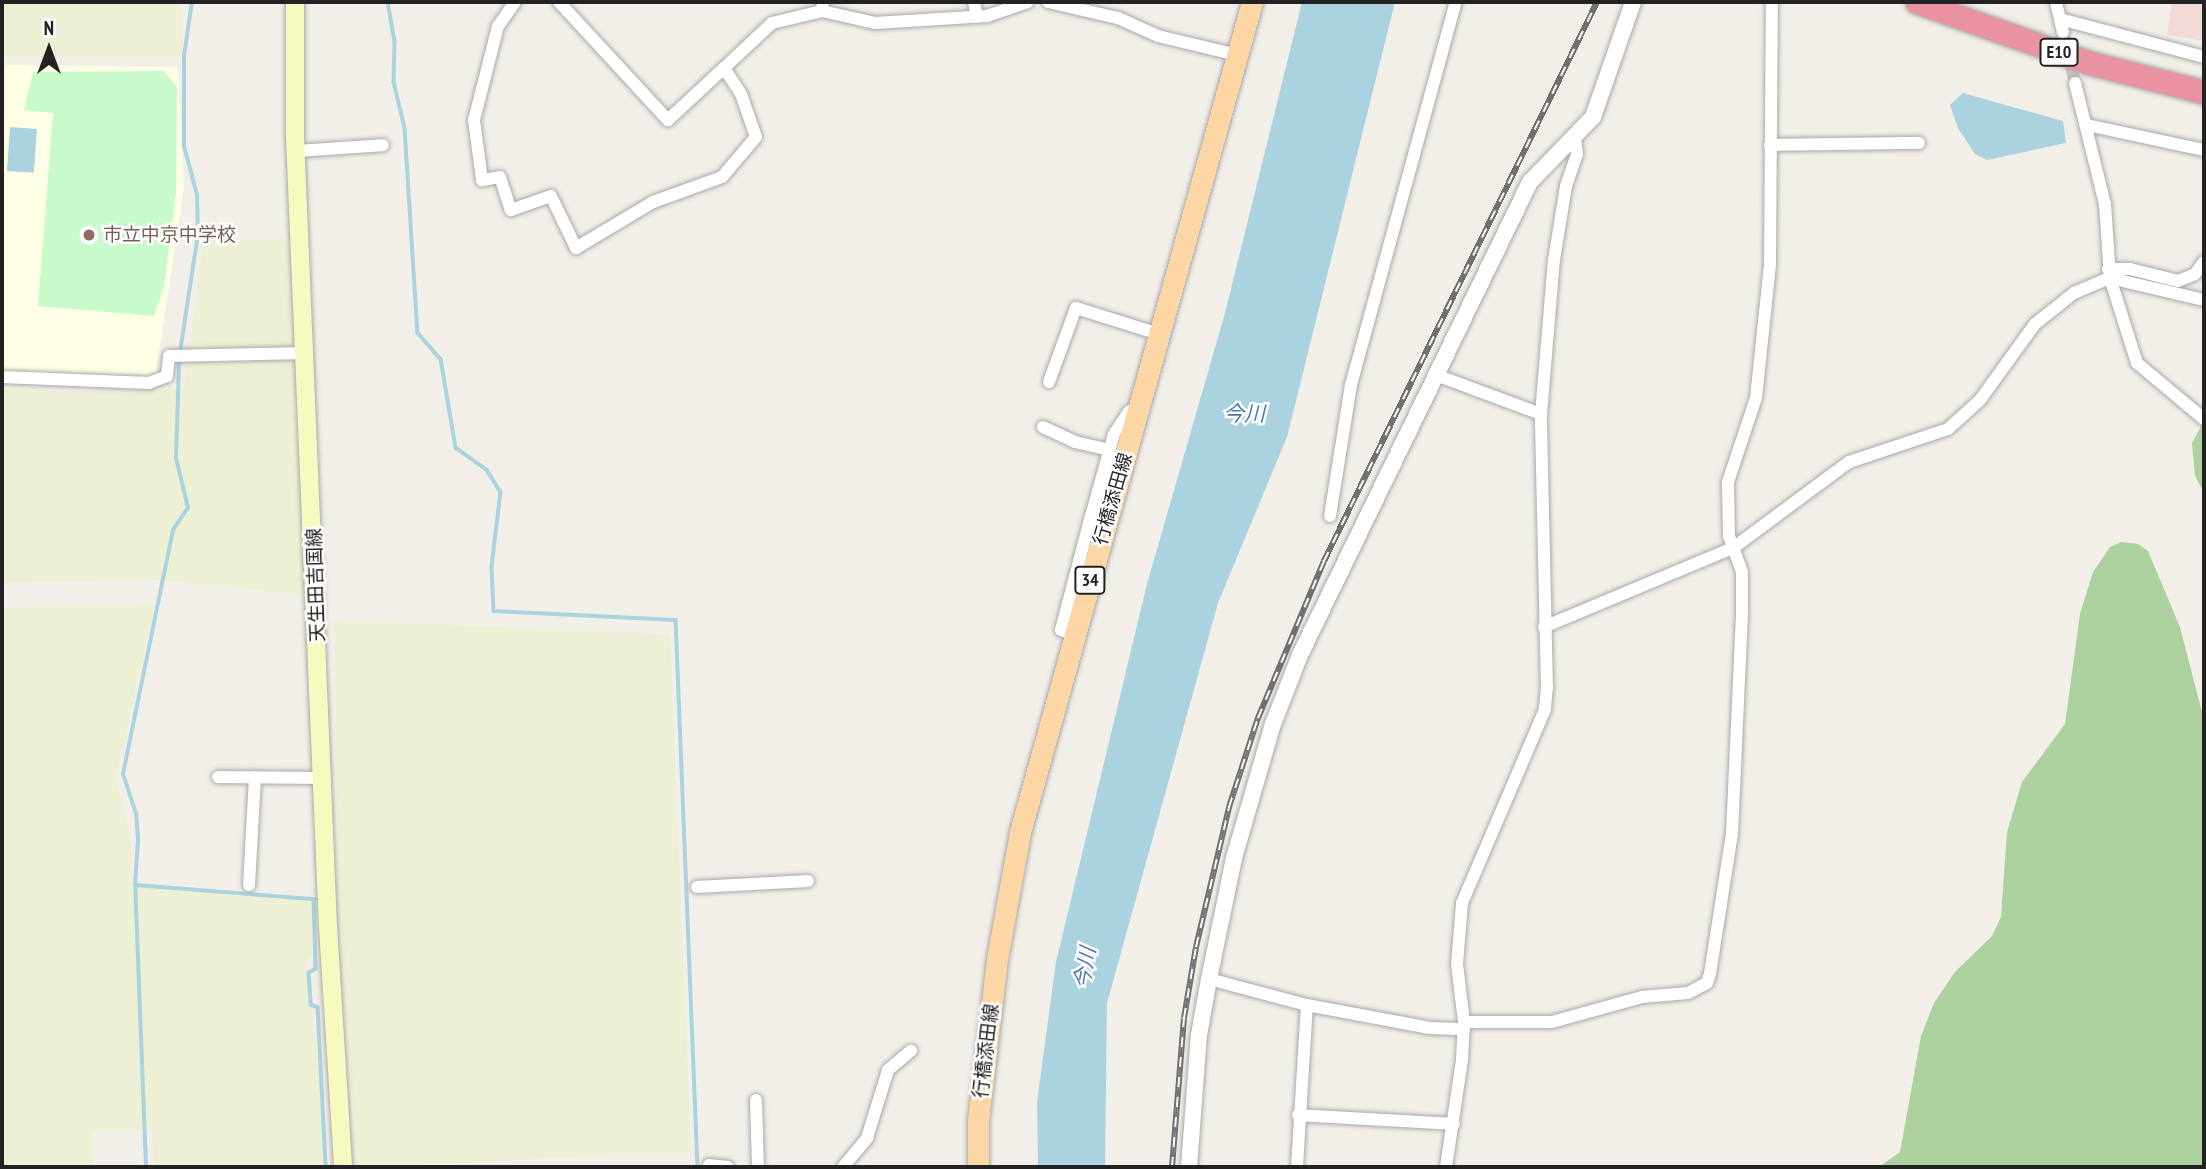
<!DOCTYPE html>
<meta charset="utf-8">
<style>
body{margin:0}
#map{position:relative;width:2206px;height:1169px;overflow:hidden;background:#f2efe9;font-family:"PT Sans Narrow","Noto Sans JP",sans-serif}
div>[style]{position:absolute}
.commercial>*{inset:0;background:#f2dad9}
.education>*{inset:0;background:#ffffe5}
.farmland>*{inset:0;background:#eef0d5;transform-origin:0 0}
.forest>*{inset:0;background:#add19e}
.park>*{inset:0;background:#c8facc}
.water>*{inset:0;background:#aad3df;transform-origin:0 0}
.stream>*{height:3.5px;margin:-1.75px;padding:0 1.75px;transform-origin:1.75px;border-radius:1.75px;background:#aad3df}
.minor-tunnel>*{height:12px;margin-top:-6px;transform-origin:0;background:repeating-linear-gradient(90deg,#c8c6c1 0 12px,transparent 0 18px)}
.roads{filter:drop-shadow(0 0 2px #a9a9a9) drop-shadow(0 0 2px #a9a9a9)}
.minor>*{height:12px;margin:-6px;padding:0 6px;transform-origin:6px;border-radius:6px;background:#fff}
.tertiary>*{height:16px;margin:-8px;padding:0 8px;transform-origin:8px;border-radius:8px;background:#fff}
.secondary>*{height:18px;margin:-9px;padding:0 9px;transform-origin:9px;border-radius:9px;background:#f7fabf}
.primary>*{height:21px;margin:-10.5px;padding:0 10.5px;transform-origin:10.5px;border-radius:10.5px;background:#fcd6a4}
.motorway>*{height:23px;margin:-11.5px;padding:0 11.5px;transform-origin:11.5px;border-radius:11.5px;background:#e892a2}
.rail>*{height:6px;margin-top:-3px;transform-origin:0;background:repeating-linear-gradient(90deg,#fff 0 10px,#707070 0 20px);box-sizing:border-box;border-block:2px solid #707070}
.dots>*{width:19px;height:19px;translate:-50% -50%;box-sizing:border-box;border:4px solid #fff;border-radius:50%}
span{translate:-50% -50%;white-space:nowrap;text-align:center;line-height:1.15;-webkit-text-stroke:5px #fff;paint-order:stroke}
.shield-label span{padding:2px 5px;background:#fff;border:2px solid;border-radius:5px;-webkit-text-stroke-width:0}
.shield-label{font-size:18px;color:#222;font-weight:700}
.education-label{font-size:19px;color:#785e54}
.left{translate:0 -50%;text-align:left}
.street-label{font-size:19px;color:#222}
.water-label{font-size:21px;color:#4a7aab;font-style:italic}
.frame{position:absolute;inset:0;border:4px solid #222;pointer-events:none}
.north{position:absolute;left:14px;top:14px;width:70px;height:70px;-webkit-text-stroke:5px #fff;paint-order:stroke;rotate:0deg;font-size:19px;font-weight:700;line-height:28px;text-align:center;color:#222}
.north::after{content:'';display:block;margin:auto;width:24px;height:32px;background:#222;clip-path:polygon(50% 0,100% 100%,50% 72%,0 100%)}
</style>
<div id="map">
<div class="commercial">
<div style="clip-path:polygon(2172px 2px,2204px 2px,2204px 41px,2167px 35px)"></div>
</div>
<div class="education">
<div style="clip-path:polygon(5px 65px,178px 67px,184px 187px,155px 379px,2px 373px)"></div>
</div>
<div class="farmland">
<div style="left:2px;top:2px;width:180px;height:55px"></div>
<div style="clip-path:polygon(204px 237px,287px 240px,304px 595px,158px 580px,2px 583px,2px 388px,73px 393px,184px 388px)"></div>
<div style="clip-path:polygon(155px 604px,116px 777px,133px 852px,130px 881px,311px 902px,312px 955px,306px 962px,318px 1055px,323px 1167px,154px 1167px,152px 1130px,92px 1131px,94px 1167px,2px 1167px,2px 607px)"></div>
<div style="clip-path:polygon(334px 620px,670px 634px,691px 1152px,358px 1167px,340px 959px)"></div>
</div>
<div class="forest">
<div style="clip-path:polygon(2204px 421px,2204px 493px,2195px 476px,2192px 443px)"></div>
<div style="clip-path:polygon(2121px 542px,2138px 544px,2148px 551px,2180px 627px,2204px 720px,2204px 1167px,1879px 1167px,1900px 1152px,1921px 1036px,1934px 1003px,1955px 972px,1992px 936px,2001px 917px,2007px 832px,2022px 782px,2065px 724px,2080px 614px,2093px 572px,2110px 547px)"></div>
</div>
<div class="park">
<div style="clip-path:polygon(163px 71px,177px 87px,176px 194px,164px 287px,154px 316px,38px 306px,53px 113px,24px 110px,33px 72px)"></div>
</div>
<div class="water">
<div style="clip-path:polygon(1302px 2px,1395px 2px,1287px 437px,1218px 603px,1107px 1003px,1105px 1167px,1038px 1167px,1037px 1102px,1056px 962px,1147px 584px,1225px 313px)"></div>
<div style="clip-path:polygon(1963px 93px,2063px 121px,2066px 143px,1987px 160px,1975px 154px,1958px 128px,1950px 105px)"></div>
<div style="left:10px;top:127px;width:27px;height:44px;rotate:4deg"></div>
</div>
<div class="stream">
<div style="left:388px;top:2px;width:40px;rotate:80deg"></div>
<div style="left:395px;top:41px;width:41px;rotate:91.4deg"></div>
<div style="left:394px;top:82px;width:47px;rotate:76.6deg"></div>
<div style="left:405px;top:128px;width:205px;rotate:86.4deg"></div>
<div style="left:418px;top:333px;width:35px;rotate:49deg"></div>
<div style="left:441px;top:359px;width:90px;rotate:80.4deg"></div>
<div style="left:456px;top:448px;width:38px;rotate:35deg"></div>
<div style="left:487px;top:470px;width:26px;rotate:58deg"></div>
<div style="left:501px;top:492px;width:75px;rotate:96.9deg"></div>
<div style="left:492px;top:566px;width:45px;rotate:87.5deg"></div>
<div style="left:494px;top:611px;width:182px;rotate:2.8deg"></div>
<div style="left:676px;top:620px;width:547px;rotate:87.7deg"></div>
<div style="left:180px;top:352px;width:118px;rotate:-81.3deg"></div>
<div style="left:198px;top:235px;width:40px;rotate:-91.4deg"></div>
<div style="left:197px;top:195px;width:51px;rotate:-104.9deg"></div>
<div style="left:184px;top:146px;width:90px;rotate:-90deg"></div>
<div style="left:184px;top:56px;width:55px;rotate:-81.6deg"></div>
<div style="left:135px;top:885px;width:180px;rotate:4.5deg"></div>
<div style="left:314px;top:899px;width:70px;rotate:88.4deg"></div>
<div style="left:316px;top:969px;width:8px;rotate:150deg"></div>
<div style="left:309px;top:973px;width:32px;rotate:86deg"></div>
<div style="left:311px;top:1005px;width:7px;rotate:16deg"></div>
<div style="left:318px;top:1007px;width:160px;rotate:87.1deg"></div>
<div style="left:146px;top:1167px;width:282px;rotate:-92.2deg"></div>
<div style="left:135px;top:885px;width:45px;rotate:-86.2deg"></div>
<div style="left:138px;top:840px;width:26px;rotate:-94deg"></div>
<div style="left:136px;top:814px;width:42px;rotate:-108deg"></div>
<div style="left:123px;top:774px;width:249px;rotate:-78.4deg"></div>
<div style="left:173px;top:530px;width:27px;rotate:-56deg"></div>
<div style="left:188px;top:508px;width:51px;rotate:-103.5deg"></div>
<div style="left:176px;top:458px;width:98px;rotate:-88.2deg"></div>
</div>
<div class="minor-tunnel">
<div style="left:2063px;top:32px;width:52px;rotate:76.8deg"></div>
</div>
<div class="roads">
<div class="minor">
<div style="left:515px;top:2px;width:29px;rotate:125deg"></div>
<div style="left:498px;top:26px;width:97px;rotate:104.3deg"></div>
<div style="left:474px;top:120px;width:61px;rotate:82.4deg"></div>
<div style="left:482px;top:180px;width:18px;rotate:-9deg"></div>
<div style="left:500px;top:177px;width:35px;rotate:72deg"></div>
<div style="left:511px;top:210px;width:42px;rotate:-19.3deg"></div>
<div style="left:551px;top:196px;width:58px;rotate:64.3deg"></div>
<div style="left:576px;top:248px;width:90px;rotate:-30.9deg"></div>
<div style="left:653px;top:202px;width:73px;rotate:-19.9deg"></div>
<div style="left:722px;top:177px;width:52px;rotate:-49.6deg"></div>
<div style="left:756px;top:137px;width:46px;rotate:-109.2deg"></div>
<div style="left:741px;top:94px;width:31px;rotate:-123deg"></div>
<div style="left:724px;top:68px;width:66px;rotate:-43.2deg"></div>
<div style="left:772px;top:23px;width:51px;rotate:-13.5deg"></div>
<div style="left:822px;top:11px;width:9px;rotate:-84deg"></div>
<div style="left:559px;top:2px;width:161px;rotate:47.3deg"></div>
<div style="left:668px;top:120px;width:76px;rotate:-42.9deg"></div>
<div style="left:974px;top:2px;width:15px;rotate:79deg"></div>
<div style="left:1048px;top:2px;width:72px;rotate:12.9deg"></div>
<div style="left:1118px;top:18px;width:44px;rotate:24.2deg"></div>
<div style="left:1158px;top:36px;width:81px;rotate:13.5deg"></div>
<div style="left:2056px;top:2px;width:31px;rotate:77deg"></div>
<div style="left:822px;top:11px;width:54px;rotate:12.8deg"></div>
<div style="left:875px;top:23px;width:112px;rotate:-3.6deg"></div>
<div style="left:987px;top:16px;width:43px;rotate:-18.9deg"></div>
<div style="left:2060px;top:19px;width:149px;rotate:14.8deg"></div>
<div style="left:2075px;top:83px;width:125px;rotate:76.1deg"></div>
<div style="left:2105px;top:204px;width:74px;rotate:86.1deg"></div>
<div style="left:2110px;top:278px;width:89px;rotate:72.4deg"></div>
<div style="left:2137px;top:363px;width:87px;rotate:39.9deg"></div>
<div style="left:2087px;top:125px;width:120px;rotate:12.1deg"></div>
<div style="left:1770px;top:145px;width:149px;rotate:-0.8deg"></div>
<div style="left:296px;top:151px;width:87px;rotate:-3.9deg"></div>
<div style="left:2108px;top:269px;width:22px"></div>
<div style="left:2130px;top:269px;width:49px;rotate:14deg"></div>
<div style="left:2178px;top:281px;width:18px;rotate:-22deg"></div>
<div style="left:2195px;top:274px;width:15px;rotate:-53deg"></div>
<div style="left:1436px;top:375px;width:112px;rotate:20.4deg"></div>
<div style="left:2px;top:377px;width:147px;rotate:2.3deg"></div>
<div style="left:149px;top:383px;width:19px;rotate:-21deg"></div>
<div style="left:167px;top:376px;width:20px;rotate:-84deg"></div>
<div style="left:169px;top:356px;width:137px;rotate:-1.3deg"></div>
<div style="left:1049px;top:382px;width:79px;rotate:-70deg"></div>
<div style="left:1076px;top:308px;width:87px;rotate:17.4deg"></div>
<div style="left:1043px;top:427px;width:35px;rotate:25deg"></div>
<div style="left:1075px;top:442px;width:35px;rotate:13deg"></div>
<div style="left:1330px;top:516px;width:133px;rotate:-80.9deg"></div>
<div style="left:1351px;top:385px;width:397px;rotate:-74.7deg"></div>
<div style="left:1544px;top:627px;width:205px;rotate:-22.7deg"></div>
<div style="left:1733px;top:548px;width:144px;rotate:-36.6deg"></div>
<div style="left:1849px;top:462px;width:104px;rotate:-18.4deg"></div>
<div style="left:1948px;top:429px;width:43px;rotate:-42.2deg"></div>
<div style="left:1980px;top:400px;width:94px;rotate:-54.1deg"></div>
<div style="left:2035px;top:324px;width:50px;rotate:-38.5deg"></div>
<div style="left:2074px;top:293px;width:39px;rotate:-23deg"></div>
<div style="left:2110px;top:278px;width:97px;rotate:13.2deg"></div>
<div style="left:1075px;top:635px;width:15px;rotate:-160deg"></div>
<div style="left:1061px;top:630px;width:118px;rotate:-75.3deg"></div>
<div style="left:1091px;top:516px;width:85px;rotate:-74.3deg"></div>
<div style="left:1114px;top:434px;width:27px;rotate:-56deg"></div>
<div style="left:1129px;top:412px;width:7px;rotate:16deg"></div>
<div style="left:218px;top:777px;width:105px;rotate:0.5deg"></div>
<div style="left:249px;top:885px;width:108px;rotate:-86.8deg"></div>
<div style="left:697px;top:887px;width:111px;rotate:-3.1deg"></div>
<div style="left:1209px;top:979px;width:101px;rotate:14.9deg"></div>
<div style="left:1307px;top:1005px;width:125px;rotate:10.6deg"></div>
<div style="left:1430px;top:1028px;width:34px;rotate:2deg"></div>
<div style="left:1464px;top:1022px;width:88px"></div>
<div style="left:1552px;top:1022px;width:93px;rotate:-15.5deg"></div>
<div style="left:1642px;top:997px;width:46px;rotate:-5deg"></div>
<div style="left:1688px;top:993px;width:21px;rotate:-28deg"></div>
<div style="left:1707px;top:983px;width:9px;rotate:-72deg"></div>
<div style="left:1710px;top:974px;width:142px;rotate:-81.1deg"></div>
<div style="left:1732px;top:834px;width:222px;rotate:-87.4deg"></div>
<div style="left:1742px;top:612px;width:40px;rotate:-90deg"></div>
<div style="left:1742px;top:572px;width:38px;rotate:-110deg"></div>
<div style="left:1729px;top:536px;width:54px;rotate:-91.1deg"></div>
<div style="left:1728px;top:482px;width:89px;rotate:-71.6deg"></div>
<div style="left:1756px;top:398px;width:134px;rotate:-84deg"></div>
<div style="left:1770px;top:265px;width:263px;rotate:-89.6deg"></div>
<div style="left:756px;top:1100px;width:67px;rotate:88.3deg"></div>
<div style="left:1298px;top:1115px;width:156px;rotate:3.3deg"></div>
<div style="left:709px;top:1165px;width:19px;rotate:6deg"></div>
<div style="left:843px;top:1167px;width:38px;rotate:-50deg"></div>
<div style="left:867px;top:1138px;width:71px;rotate:-72.8deg"></div>
<div style="left:888px;top:1070px;width:30px;rotate:-40deg"></div>
<div style="left:1297px;top:1167px;width:162px;rotate:-86.5deg"></div>
<div style="left:1446px;top:1167px;width:108px;rotate:-81.5deg"></div>
<div style="left:1462px;top:1060px;width:38px;rotate:-87deg"></div>
<div style="left:1464px;top:1022px;width:58px;rotate:-96.9deg"></div>
<div style="left:1457px;top:964px;width:61px;rotate:-85.3deg"></div>
<div style="left:1462px;top:903px;width:211px;rotate:-66.8deg"></div>
<div style="left:1545px;top:709px;width:21px;rotate:-85deg"></div>
<div style="left:1547px;top:688px;width:274px;rotate:-91.3deg"></div>
<div style="left:1541px;top:414px;width:155px;rotate:-85.2deg"></div>
<div style="left:1554px;top:260px;width:75px;rotate:-80.8deg"></div>
<div style="left:1566px;top:186px;width:34px;rotate:-71deg"></div>
<div style="left:1577px;top:154px;width:17px;rotate:-97deg"></div>
</div>
<div class="tertiary">
<div style="left:1189px;top:1167px;width:132px;rotate:-85.7deg"></div>
<div style="left:1199px;top:1035px;width:57px;rotate:-79.9deg"></div>
<div style="left:1209px;top:979px;width:124px;rotate:-78.3deg"></div>
<div style="left:1234px;top:858px;width:140px;rotate:-73.8deg"></div>
<div style="left:1273px;top:724px;width:74px;rotate:-68.6deg"></div>
<div style="left:1300px;top:655px;width:526px;rotate:-64.07deg"></div>
<div style="left:1530px;top:182px;width:91px;rotate:-45.9deg"></div>
<div style="left:1593px;top:117px;width:122px;rotate:-70.8deg"></div>
</div>
<div class="secondary">
<div style="left:295px;top:2px;width:135px;rotate:90deg"></div>
<div style="left:295px;top:137px;width:791px;rotate:87.61deg"></div>
<div style="left:328px;top:927px;width:240px;rotate:86.4deg"></div>
</div>
<div class="primary">
<div style="left:978px;top:1167px;width:46px;rotate:-90deg"></div>
<div style="left:978px;top:1121px;width:163px;rotate:-83.3deg"></div>
<div style="left:997px;top:959px;width:129px;rotate:-79.7deg"></div>
<div style="left:1020px;top:832px;width:862px;rotate:-74.38deg"></div>
</div>
<div class="motorway">
<div style="left:1917px;top:2px;width:183px;rotate:19.4deg"></div>
<div style="left:2090px;top:63px;width:118px;rotate:14.3deg"></div>
</div>
</div>
<div class="rail">
<div style="left:1172px;top:1167px;width:149px;rotate:-85.4deg"></div>
<div style="left:1184px;top:1018px;width:72px;rotate:-80.4deg"></div>
<div style="left:1196px;top:947px;width:144px;rotate:-76.7deg"></div>
<div style="left:1229px;top:807px;width:94px;rotate:-72deg"></div>
<div style="left:1258px;top:718px;width:170px;rotate:-67.2deg"></div>
<div style="left:1324px;top:561px;width:622px;rotate:-63.97deg"></div>
</div>
<div class="dots">
<div style="left:89px;top:235px;background:#8d6e63"></div>
</div>
<div class="shield-label">
<span style="left:2059px;top:52px">E10</span>
<span style="left:1090px;top:580px">34</span>
</div>
<div class="education-label">
<span class="left" style="left:103px;top:235px">市立中京中学校</span>
</div>
<div class="street-label">
<span style="left:1113px;top:499px;rotate:-74deg">行橋添田線</span>
<span style="left:316px;top:585px;rotate:-92deg">天生田吉国線</span>
<span style="left:986px;top:1051px;rotate:-83deg">行橋添田線</span>
</div>
<div class="water-label">
<span style="left:1244px;top:414px">今川</span>
<span style="left:1085px;top:968px;rotate:-80deg">今川</span>
</div>
<div class="frame"></div>
<div class="north">N</div>
</div>
